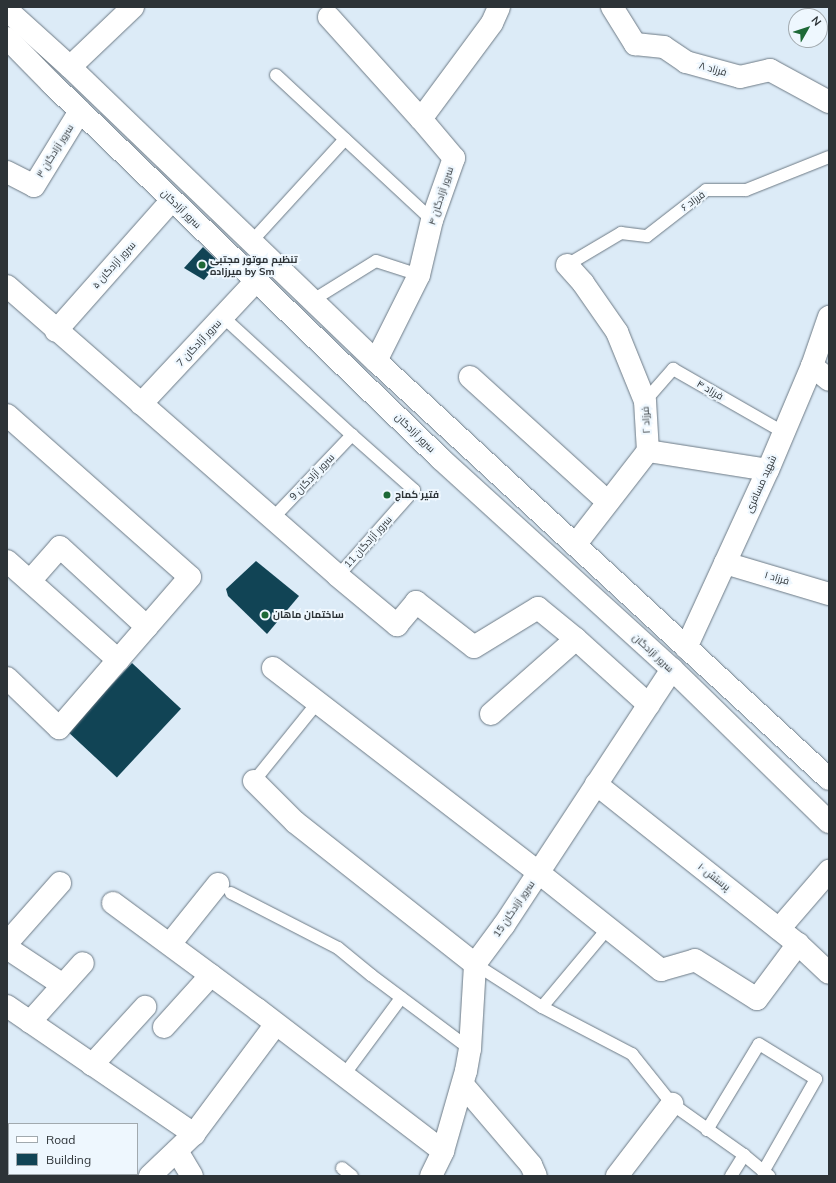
<!DOCTYPE html>
<meta charset="utf-8">
<style>
body{margin:0}
#map{position:relative;width:836px;height:1183px;overflow:hidden;background:#dcebf7;font-family:Mulish,Cairo,sans-serif}
div>[style]{position:absolute}
.building>*{inset:0;background:#145;transform-origin:0 0}
.roads{filter:drop-shadow(0 0 1px #6d7a85) drop-shadow(0 0 1px #6d7a85)}
.service>*{height:12px;margin:-6px;padding:0 6px;transform-origin:6px;border-radius:6px;background:#fff}
.minor>*{height:22px;margin:-11px;padding:0 11px;transform-origin:11px;border-radius:11px;background:#fff}
.tertiary>*{height:22px;margin:-11px;padding:0 11px;transform-origin:11px;border-radius:11px;background:#fff}
.secondary>*{height:22px;margin:-11px;padding:0 11px;transform-origin:11px;border-radius:11px;background:#fff}
.dots>*{width:11px;height:11px;translate:-50% -50%;box-sizing:border-box;border:2px solid #eef7fe;border-radius:50%}
span{translate:-50% -50%;white-space:nowrap;text-align:center;line-height:1.15;-webkit-text-stroke:4px #eef7fe;paint-order:stroke}
.street-label{font-size:10px;color:#2d3337}
.poi-label{font-size:10px;color:#2d3337;font-weight:700}
.left{translate:0 -50%;text-align:left}
.frame{position:absolute;inset:0;border:8px solid #2d3337;pointer-events:none}
.legend{position:absolute;left:8px;top:1123px;width:130px;height:52px;box-sizing:border-box;background:#eef7fe;border:1px solid #a1a9ae;margin:0;padding:5px 7px;list-style:none;font-size:12px;color:#2d3337}
.legend li{display:flex;align-items:center;gap:8px;height:20px}
.legend b{width:20px;border:1px solid #a1a9ae}
.north{position:absolute;left:788px;top:8px;width:40px;height:40px;box-sizing:border-box;background:#eef7fe;border:1px solid #a1a9ae;border-radius:50%;rotate:51deg;font-size:11px;font-weight:700;line-height:16px;text-align:center;color:#2d3337}
.north::after{content:'';display:block;margin:auto;width:14px;height:18px;background:#1e6937;clip-path:polygon(50% 0,100% 100%,50% 72%,0 100%)}
</style>
<div id="map">
<div class="building">
<div style="clip-path:polygon(203px 247px,219px 262px,204px 280px,184px 268px)"></div>
<div style="clip-path:polygon(256px 561px,299px 596px,267px 634px,228px 596px,226px 589px)"></div>
<div style="left:132px;top:663px;width:67px;height:94px;rotate:43deg"></div>
</div>
<div class="roads">
<div class="service">
<div style="left:276px;top:75px;width:213px;rotate:42.9deg"></div>
<div style="left:252px;top:241px;width:138px;rotate:-47.6deg"></div>
<div style="left:567px;top:265px;width:63px;rotate:-30.7deg"></div>
<div style="left:621px;top:233px;width:26px;rotate:7deg"></div>
<div style="left:647px;top:236px;width:75px;rotate:-37.9deg"></div>
<div style="left:706px;top:190px;width:40px"></div>
<div style="left:746px;top:190px;width:89px;rotate:-21.7deg"></div>
<div style="left:313px;top:300px;width:74px;rotate:-31.8deg"></div>
<div style="left:376px;top:261px;width:45px;rotate:18deg"></div>
<div style="left:223px;top:317px;width:175px;rotate:42.5deg"></div>
<div style="left:352px;top:435px;width:83px;rotate:41.6deg"></div>
<div style="left:414px;top:490px;width:115px;rotate:131.5deg"></div>
<div style="left:645px;top:401px;width:43px;rotate:-48.8deg"></div>
<div style="left:673px;top:369px;width:127px;rotate:29.8deg"></div>
<div style="left:273px;top:518px;width:115px;rotate:-46.4deg"></div>
<div style="left:254px;top:781px;width:102px;rotate:-51deg"></div>
<div style="left:231px;top:893px;width:120px;rotate:27.2deg"></div>
<div style="left:338px;top:948px;width:43px;rotate:39.3deg"></div>
<div style="left:371px;top:975px;width:124px;rotate:36.8deg"></div>
<div style="left:475px;top:964px;width:80px;rotate:32.7deg"></div>
<div style="left:542px;top:1007px;width:102px;rotate:27.6deg"></div>
<div style="left:632px;top:1054px;width:64px;rotate:51.3deg"></div>
<div style="left:672px;top:1104px;width:88px;rotate:35.3deg"></div>
<div style="left:744px;top:1155px;width:33px;rotate:40deg"></div>
<div style="left:542px;top:1007px;width:103px;rotate:-50.1deg"></div>
<div style="left:344px;top:1075px;width:96px;rotate:-53.5deg"></div>
<div style="left:707px;top:1130px;width:100px;rotate:-58.8deg"></div>
<div style="left:759px;top:1044px;width:67px;rotate:31.6deg"></div>
<div style="left:816px;top:1079px;width:107px;rotate:119.7deg"></div>
<div style="left:342px;top:1168px;width:13px;rotate:39deg"></div>
<div style="left:731px;top:1176px;width:25px;rotate:-58deg"></div>
</div>
<div class="minor">
<div style="left:612px;top:7px;width:44px;rotate:58.1deg"></div>
<div style="left:635px;top:44px;width:29px;rotate:6deg"></div>
<div style="left:664px;top:47px;width:27px;rotate:34deg"></div>
<div style="left:686px;top:62px;width:56px;rotate:15.5deg"></div>
<div style="left:740px;top:77px;width:31px;rotate:-13deg"></div>
<div style="left:770px;top:70px;width:67px;rotate:28.5deg"></div>
<div style="left:329px;top:17px;width:137px;rotate:48deg"></div>
<div style="left:7px;top:172px;width:30px;rotate:27deg"></div>
<div style="left:34px;top:186px;width:88px;rotate:-58.5deg"></div>
<div style="left:567px;top:265px;width:24px;rotate:48deg"></div>
<div style="left:583px;top:283px;width:60px;rotate:55.2deg"></div>
<div style="left:617px;top:332px;width:74px;rotate:67.9deg"></div>
<div style="left:645px;top:401px;width:50px;rotate:86.6deg"></div>
<div style="left:648px;top:451px;width:121px;rotate:9deg"></div>
<div style="left:7px;top:286px;width:440px;rotate:41.2deg"></div>
<div style="left:338px;top:576px;width:77px;rotate:39.7deg"></div>
<div style="left:397px;top:625px;width:30px;rotate:-50deg"></div>
<div style="left:416px;top:602px;width:73px;rotate:37.8deg"></div>
<div style="left:474px;top:647px;width:75px;rotate:-31.4deg"></div>
<div style="left:538px;top:608px;width:49px;rotate:39.2deg"></div>
<div style="left:576px;top:639px;width:98px;rotate:42.1deg"></div>
<div style="left:56px;top:331px;width:175px;rotate:-48.5deg"></div>
<div style="left:376px;top:361px;width:96px;rotate:-63.4deg"></div>
<div style="left:419px;top:275px;width:57px;rotate:-76.7deg"></div>
<div style="left:432px;top:220px;width:66px;rotate:-70.5deg"></div>
<div style="left:454px;top:158px;width:51px;rotate:-130.2deg"></div>
<div style="left:421px;top:119px;width:119px;rotate:-53.5deg"></div>
<div style="left:492px;top:23px;width:17px;rotate:-66deg"></div>
<div style="left:812px;top:366px;width:22px;rotate:39deg"></div>
<div style="left:470px;top:377px;width:186px;rotate:42.2deg"></div>
<div style="left:141px;top:404px;width:168px;rotate:-46.9deg"></div>
<div style="left:7px;top:415px;width:244px;rotate:41.5deg"></div>
<div style="left:190px;top:577px;width:200px;rotate:130.9deg"></div>
<div style="left:59px;top:728px;width:72px;rotate:-136.1deg"></div>
<div style="left:575px;top:545px;width:119px;rotate:-52.2deg"></div>
<div style="left:7px;top:561px;width:149px;rotate:41.7deg"></div>
<div style="left:725px;top:563px;width:109px;rotate:16.6deg"></div>
<div style="left:30px;top:581px;width:45px;rotate:-48.6deg"></div>
<div style="left:60px;top:547px;width:118px;rotate:42.6deg"></div>
<div style="left:273px;top:668px;width:336px;rotate:37.6deg"></div>
<div style="left:539px;top:873px;width:156px;rotate:38.5deg"></div>
<div style="left:661px;top:970px;width:35px;rotate:-16deg"></div>
<div style="left:695px;top:960px;width:73px;rotate:32.2deg"></div>
<div style="left:757px;top:999px;width:69px;rotate:-53.3deg"></div>
<div style="left:491px;top:714px;width:113px;rotate:-41.4deg"></div>
<div style="left:254px;top:781px;width:58px;rotate:45deg"></div>
<div style="left:295px;top:822px;width:229px;rotate:38.3deg"></div>
<div style="left:596px;top:784px;width:258px;rotate:38.4deg"></div>
<div style="left:798px;top:944px;width:42px;rotate:43.1deg"></div>
<div style="left:113px;top:903px;width:179px;rotate:36.4deg"></div>
<div style="left:257px;top:1009px;width:234px;rotate:37.4deg"></div>
<div style="left:779px;top:929px;width:77px;rotate:-49.2deg"></div>
<div style="left:7px;top:943px;width:80px;rotate:-48.5deg"></div>
<div style="left:170px;top:944px;width:77px;rotate:-51.3deg"></div>
<div style="left:7px;top:948px;width:67px;rotate:33.5deg"></div>
<div style="left:7px;top:1006px;width:227px;rotate:34.4deg"></div>
<div style="left:194px;top:1134px;width:137px;rotate:-53.3deg"></div>
<div style="left:30px;top:1022px;width:79px;rotate:-48.1deg"></div>
<div style="left:164px;top:1027px;width:70px;rotate:-47.9deg"></div>
<div style="left:92px;top:1065px;width:79px;rotate:-47.6deg"></div>
<div style="left:463px;top:1085px;width:105px;rotate:49.6deg"></div>
<div style="left:531px;top:1165px;width:12px;rotate:66deg"></div>
<div style="left:7px;top:1140px;width:4px;rotate:56deg"></div>
<div style="left:177px;top:1151px;width:29px;rotate:59deg"></div>
<div style="left:37px;top:1174px;width:3px;rotate:45deg"></div>
<div style="left:150px;top:1176px;width:61px;rotate:-43.7deg"></div>
<div style="left:617px;top:1176px;width:91px;rotate:-52.6deg"></div>
</div>
<div class="tertiary">
<div style="left:70px;top:67px;width:87px;rotate:-43.6deg"></div>
<div style="left:686px;top:648px;width:196px;rotate:-65.3deg"></div>
<div style="left:768px;top:470px;width:113px;rotate:-67.1deg"></div>
<div style="left:812px;top:366px;width:52px;rotate:-70.9deg"></div>
<div style="left:431px;top:1176px;width:28px;rotate:-64deg"></div>
<div style="left:443px;top:1151px;width:83px;rotate:-74deg"></div>
<div style="left:466px;top:1071px;width:22px;rotate:-80deg"></div>
<div style="left:470px;top:1049px;width:85px;rotate:-86.6deg"></div>
<div style="left:475px;top:964px;width:49px;rotate:-53.4deg"></div>
<div style="left:504px;top:925px;width:306px;rotate:-56.7deg"></div>
</div>
<div class="secondary">
<div style="left:7px;top:10px;width:85px;rotate:42.1deg"></div>
<div style="left:70px;top:67px;width:424px;rotate:43.9deg"></div>
<div style="left:376px;top:361px;width:616px;rotate:42.7deg"></div>
<div style="left:7px;top:38px;width:63px;rotate:45.6deg"></div>
<div style="left:51px;top:83px;width:542px;rotate:43.95deg"></div>
<div style="left:441px;top:459px;width:312px;rotate:42.3deg"></div>
<div style="left:672px;top:669px;width:219px;rotate:44.3deg"></div>
</div>
</div>
<div class="dots">
<div style="left:202px;top:265px;background:#1e6937"></div>
<div style="left:387px;top:495px;background:#1e6937"></div>
<div style="left:265px;top:615px;background:#1e6937"></div>
</div>
<div class="street-label">
<span style="left:713px;top:69px;rotate:16deg">فرزاد ۸</span>
<span style="left:55px;top:151px;rotate:-58deg">سرور آزادگان ۳</span>
<span style="left:441px;top:196px;rotate:-72deg">سرور آزادگان ۴</span>
<span style="left:693px;top:201px;rotate:-36deg">فرزاد ۶</span>
<span style="left:181px;top:209px;rotate:44deg">سرور آزادگان</span>
<span style="left:114px;top:265px;rotate:-48deg">سرور آزادگان ۵</span>
<span style="left:199px;top:343px;rotate:-47deg">سرور آزادگان 7</span>
<span style="left:710px;top:390px;rotate:30deg">فرزاد ۴</span>
<span style="left:646px;top:420px;rotate:-93deg">فرزاد ۲</span>
<span style="left:415px;top:433px;rotate:44deg">سرور آزادگان</span>
<span style="left:312px;top:477px;rotate:-46deg">سرور آزادگان 9</span>
<span style="left:761px;top:484px;rotate:-66deg">شهید مسافری</span>
<span style="left:368px;top:542px;rotate:-48deg">سرور آزادگان 11</span>
<span style="left:777px;top:578px;rotate:16deg">فرزاد ۱</span>
<span style="left:653px;top:653px;rotate:43deg">سرور آزادگان</span>
<span style="left:714px;top:877px;rotate:38deg">پرستش ۱۰</span>
<span style="left:514px;top:909px;rotate:-56deg">سرور آزادگان 15</span>
</div>
<div class="poi-label">
<span class="left" style="left:210px;top:265px">تنظیم موتور مجتبی<br>میرزاده by Sm</span>
<span class="left" style="left:395px;top:495px">فتیر کماج</span>
<span class="left" style="left:273px;top:615px">ساختمان ماهان</span>
</div>
<div class="frame"></div>
<ul class="legend">
<li><b style="height:5px;background:#fff"></b>Road</li>
<li><b style="height:11px;background:#145"></b>Building</li>
</ul>
<div class="north">N</div>
</div>
